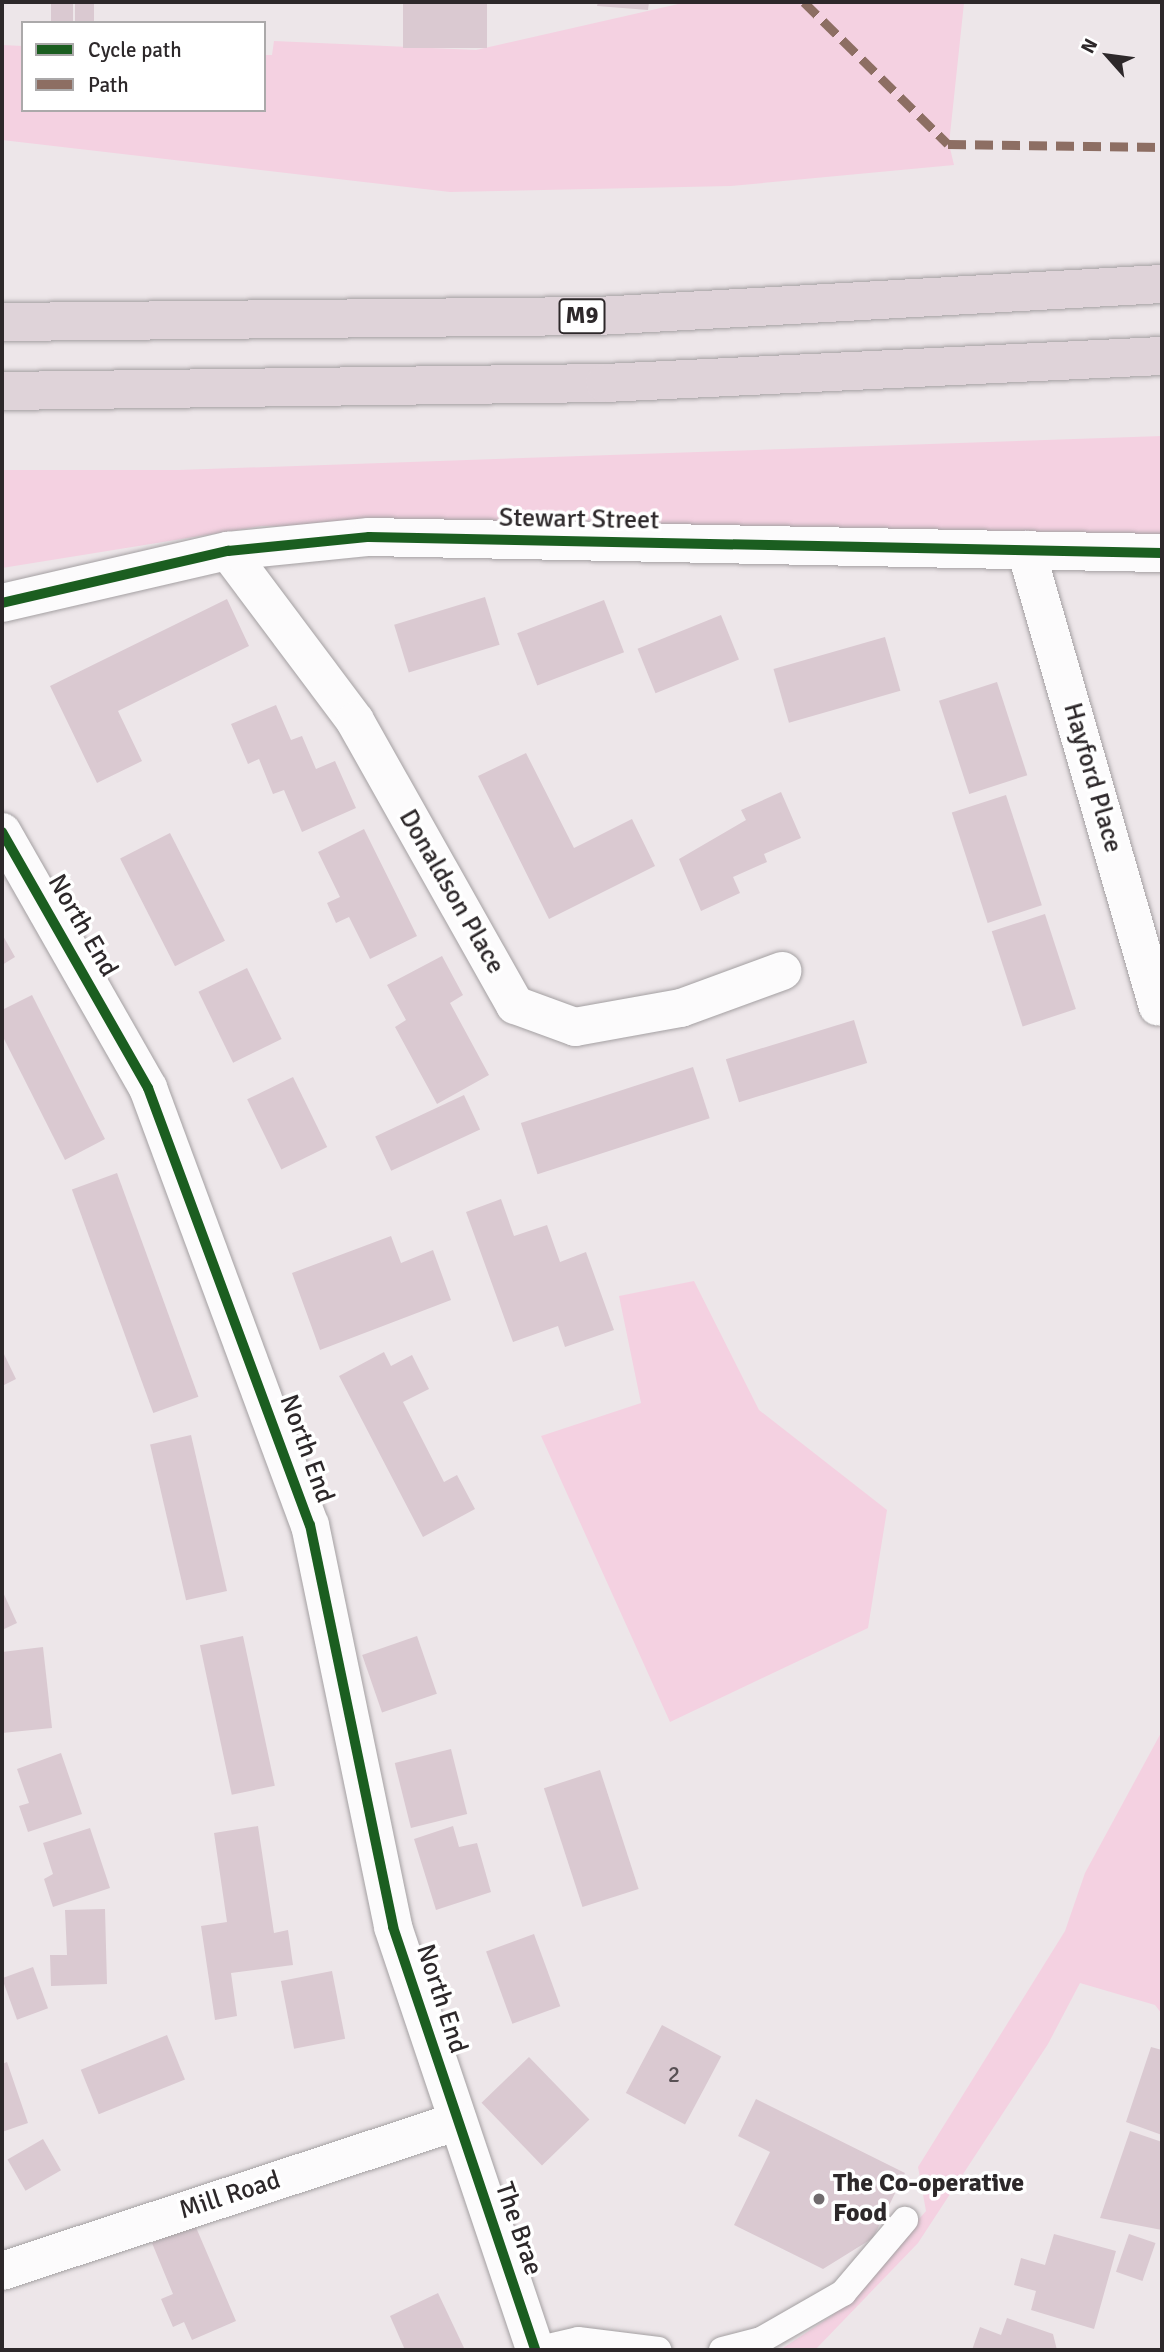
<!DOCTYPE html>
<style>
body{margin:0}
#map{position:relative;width:1164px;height:2352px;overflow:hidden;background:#ede6e9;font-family:Signika,sans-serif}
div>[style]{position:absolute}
.green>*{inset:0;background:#f4d1e1}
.building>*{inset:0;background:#dac9d1;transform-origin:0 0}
.roads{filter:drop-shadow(0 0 2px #a4a0a2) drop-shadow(0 0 2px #a4a0a2)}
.lane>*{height:26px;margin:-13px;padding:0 13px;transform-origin:13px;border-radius:13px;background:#fcfbfc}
.street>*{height:38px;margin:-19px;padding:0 19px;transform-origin:19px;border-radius:19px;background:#fcfbfc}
.highway>*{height:38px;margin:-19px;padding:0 19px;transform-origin:19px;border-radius:19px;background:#dfd3d9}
.quiet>*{height:9px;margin-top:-4.5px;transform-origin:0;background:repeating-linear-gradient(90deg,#8d6e63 0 18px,transparent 0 27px)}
.cycleway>*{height:10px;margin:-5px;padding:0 5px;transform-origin:5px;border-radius:5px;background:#1b5e20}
.dots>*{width:19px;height:19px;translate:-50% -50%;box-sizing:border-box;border:4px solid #fff;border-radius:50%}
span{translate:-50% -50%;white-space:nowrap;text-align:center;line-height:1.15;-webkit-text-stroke:7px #fff;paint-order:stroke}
.number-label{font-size:23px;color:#585054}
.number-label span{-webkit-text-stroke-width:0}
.shield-label span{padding:2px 5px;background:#fff;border:2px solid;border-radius:5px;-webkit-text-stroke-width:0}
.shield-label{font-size:24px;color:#2d282a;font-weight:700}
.street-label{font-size:26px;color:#2d282a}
.poi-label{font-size:26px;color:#2d282a;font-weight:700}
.left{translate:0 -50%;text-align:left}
.frame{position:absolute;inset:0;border:4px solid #2d282a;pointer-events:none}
.legend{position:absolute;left:21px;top:21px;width:245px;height:91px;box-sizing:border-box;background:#fff;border:2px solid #aba9aa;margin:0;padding:9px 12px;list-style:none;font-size:21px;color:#2d282a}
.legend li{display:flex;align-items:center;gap:14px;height:35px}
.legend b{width:35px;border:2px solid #aba9aa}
.north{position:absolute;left:1073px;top:21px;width:70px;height:70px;-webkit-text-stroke:5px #fff;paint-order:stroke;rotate:298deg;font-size:19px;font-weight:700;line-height:28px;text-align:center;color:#2d282a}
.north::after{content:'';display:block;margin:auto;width:24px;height:32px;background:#2d282a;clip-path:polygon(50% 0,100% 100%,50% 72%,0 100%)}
</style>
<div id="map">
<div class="green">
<div style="clip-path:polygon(687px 2px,964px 3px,949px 144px,954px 165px,731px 186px,450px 192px,2px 140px,2px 45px,23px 46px,23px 110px,264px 110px,264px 55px,272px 55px,274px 41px,476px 50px)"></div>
<div style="clip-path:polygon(1162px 436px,1162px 535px,262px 526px,2px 568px,2px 470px,179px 470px)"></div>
<div style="clip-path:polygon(694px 1281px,759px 1410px,887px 1510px,868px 1628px,670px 1722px,541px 1436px,641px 1403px,619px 1296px)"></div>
<div style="clip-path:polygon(1162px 1731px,1162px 2014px,1155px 2005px,1080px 1983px,1048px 2044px,918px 2243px,815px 2350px,780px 2350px,833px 2315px,926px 2211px,918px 2167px,1065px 1931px,1085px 1873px)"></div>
</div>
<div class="building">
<div style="left:51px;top:2px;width:22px;height:21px"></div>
<div style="left:75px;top:2px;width:19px;height:21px"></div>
<div style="left:403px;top:2px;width:84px;height:46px"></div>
<div style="clip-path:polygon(598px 2px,649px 2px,648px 10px,597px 6px)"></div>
<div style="left:485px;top:597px;width:50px;height:95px;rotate:73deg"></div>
<div style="clip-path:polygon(227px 599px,249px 646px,118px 711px,142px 761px,97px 783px,50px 686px)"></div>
<div style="left:604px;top:600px;width:56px;height:93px;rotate:69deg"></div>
<div style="left:721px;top:615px;width:48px;height:90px;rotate:68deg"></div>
<div style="left:885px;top:637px;width:56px;height:116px;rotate:74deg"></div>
<div style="left:997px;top:682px;width:98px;height:61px;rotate:72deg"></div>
<div style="clip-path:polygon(276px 705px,291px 740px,302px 736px,316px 769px,335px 761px,356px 808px,302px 832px,284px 790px,273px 794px,259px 759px,248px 764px,231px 724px)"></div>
<div style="clip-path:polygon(526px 753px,574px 848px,632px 819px,655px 866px,549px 919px,478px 776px)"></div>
<div style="clip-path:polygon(781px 792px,801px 838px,764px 854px,767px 862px,733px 877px,740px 893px,701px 911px,679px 859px,746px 820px,741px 810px)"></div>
<div style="left:1006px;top:795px;width:116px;height:57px;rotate:72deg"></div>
<div style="clip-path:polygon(364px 829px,417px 936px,370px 959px,349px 917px,336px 923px,327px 903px,340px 897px,318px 852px)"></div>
<div style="left:170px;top:833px;width:121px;height:56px;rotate:63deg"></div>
<div style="left:1045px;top:914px;width:100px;height:56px;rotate:72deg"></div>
<div style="clip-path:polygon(2px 934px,15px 957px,2px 965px)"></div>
<div style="clip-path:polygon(442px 956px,463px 995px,450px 1003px,489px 1075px,437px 1104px,395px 1027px,406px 1020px,387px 985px)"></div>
<div style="left:247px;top:968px;width:79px;height:54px;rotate:64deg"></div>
<div style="clip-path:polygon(32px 995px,105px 1139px,65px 1160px,2px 1035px,2px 1010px)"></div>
<div style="left:854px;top:1020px;width:45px;height:134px;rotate:73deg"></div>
<div style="left:693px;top:1067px;width:54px;height:181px;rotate:72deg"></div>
<div style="left:293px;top:1077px;width:78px;height:51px;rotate:64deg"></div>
<div style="left:464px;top:1095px;width:38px;height:98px;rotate:65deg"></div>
<div style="left:117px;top:1173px;width:238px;height:48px;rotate:70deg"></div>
<div style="clip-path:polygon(501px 1199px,514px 1236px,547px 1225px,560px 1262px,586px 1252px,614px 1330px,565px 1347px,558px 1326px,513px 1342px,466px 1212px)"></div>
<div style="clip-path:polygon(391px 1236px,401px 1263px,433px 1250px,451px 1300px,320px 1350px,292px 1273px)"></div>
<div style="clip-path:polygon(2px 1350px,16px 1379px,2px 1386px)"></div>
<div style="clip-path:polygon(384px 1352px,391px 1366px,412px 1355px,429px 1389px,403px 1402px,444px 1482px,457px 1475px,475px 1509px,423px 1537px,339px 1376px)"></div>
<div style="left:191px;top:1435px;width:160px;height:42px;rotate:77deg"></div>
<div style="clip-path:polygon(2px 1590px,17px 1623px,2px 1630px)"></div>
<div style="left:243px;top:1636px;width:153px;height:44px;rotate:78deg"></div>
<div style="left:417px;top:1636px;width:61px;height:58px;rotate:71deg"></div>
<div style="clip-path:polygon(43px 1647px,52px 1728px,2px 1733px,2px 1652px)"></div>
<div style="left:451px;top:1749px;width:67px;height:58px;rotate:76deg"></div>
<div style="clip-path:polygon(61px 1753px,82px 1814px,28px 1832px,19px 1806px,29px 1803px,17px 1769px)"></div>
<div style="left:600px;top:1770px;width:125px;height:59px;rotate:72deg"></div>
<div style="clip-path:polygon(258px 1826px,274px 1933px,288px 1930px,293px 1965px,231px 1973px,237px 2016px,215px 2020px,201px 1926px,227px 1922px,214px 1833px)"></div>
<div style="clip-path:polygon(453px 1826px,459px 1847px,477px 1843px,491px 1892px,436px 1910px,414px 1839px)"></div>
<div style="clip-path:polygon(90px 1828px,110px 1888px,53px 1907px,44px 1879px,53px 1874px,43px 1843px)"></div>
<div style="clip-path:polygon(105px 1909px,107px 1984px,51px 1986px,50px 1955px,67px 1955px,65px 1910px)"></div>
<div style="left:534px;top:1934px;width:77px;height:51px;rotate:70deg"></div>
<div style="left:33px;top:1967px;width:44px;height:33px;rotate:70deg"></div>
<div style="left:332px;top:1971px;width:69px;height:52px;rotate:79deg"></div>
<div style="left:662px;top:2025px;width:67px;height:77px;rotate:28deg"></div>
<div style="left:167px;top:2035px;width:48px;height:93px;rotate:68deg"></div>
<div style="clip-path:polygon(1151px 2047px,1162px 2050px,1162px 2135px,1126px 2122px)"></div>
<div style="left:529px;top:2057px;width:87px;height:66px;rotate:46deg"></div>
<div style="clip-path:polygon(7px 2062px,28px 2123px,2px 2132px,2px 2064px)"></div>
<div style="clip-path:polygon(756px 2099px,905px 2173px,873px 2238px,823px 2269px,734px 2225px,770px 2152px,738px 2136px)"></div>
<div style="clip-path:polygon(1130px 2131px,1162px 2142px,1162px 2230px,1100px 2218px)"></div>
<div style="left:43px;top:2139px;width:36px;height:41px;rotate:60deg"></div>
<div style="clip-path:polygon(195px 2225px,236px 2321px,192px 2340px,184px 2322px,173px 2327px,161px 2299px,173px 2294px,152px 2243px)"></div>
<div style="clip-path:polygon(1054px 2234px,1116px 2251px,1094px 2329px,1031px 2310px,1036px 2291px,1014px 2285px,1021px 2258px,1045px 2265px)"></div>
<div style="left:1129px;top:2234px;width:28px;height:40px;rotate:19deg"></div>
<div style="clip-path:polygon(438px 2293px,465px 2350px,405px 2350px,390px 2316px)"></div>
<div style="clip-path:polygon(1007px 2318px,1053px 2334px,1057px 2350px,972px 2350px,980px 2327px,1001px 2335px)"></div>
</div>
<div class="roads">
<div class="lane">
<div style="left:536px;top:2350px;width:43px;rotate:-13.4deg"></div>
<div style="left:578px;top:2340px;width:81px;rotate:7.1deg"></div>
<div style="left:722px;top:2350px;width:40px;rotate:-14.4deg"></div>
<div style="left:761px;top:2340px;width:95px;rotate:-29.8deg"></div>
<div style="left:843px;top:2293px;width:96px;rotate:-49.7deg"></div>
</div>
<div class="street">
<div style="left:1026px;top:550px;width:475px;rotate:73.9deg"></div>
<div style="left:228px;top:551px;width:212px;rotate:53.2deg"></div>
<div style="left:355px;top:721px;width:326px;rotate:60.6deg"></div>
<div style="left:515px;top:1005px;width:64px;rotate:20.1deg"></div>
<div style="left:575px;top:1027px;width:108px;rotate:-10.2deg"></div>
<div style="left:681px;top:1008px;width:108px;rotate:-20.1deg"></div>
<div style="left:2px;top:603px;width:232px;rotate:-13deg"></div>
<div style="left:228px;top:551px;width:142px;rotate:-5.7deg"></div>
<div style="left:369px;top:537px;width:793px;rotate:1.16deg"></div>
<div style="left:2px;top:832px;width:295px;rotate:60.3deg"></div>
<div style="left:148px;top:1088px;width:466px;rotate:69.7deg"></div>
<div style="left:310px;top:1525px;width:410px;rotate:78.3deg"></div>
<div style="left:393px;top:1927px;width:446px;rotate:71.4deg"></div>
<div style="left:2px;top:2271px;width:480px;rotate:-18.2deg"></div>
</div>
<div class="highway">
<div style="left:2px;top:322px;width:596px;rotate:-0.58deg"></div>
<div style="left:598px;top:316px;width:565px;rotate:-3.25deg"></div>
<div style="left:2px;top:391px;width:603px;rotate:-0.76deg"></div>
<div style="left:605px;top:383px;width:558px;rotate:-2.78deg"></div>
</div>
</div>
<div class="quiet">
<div style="left:804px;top:2px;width:202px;rotate:44.6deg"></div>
<div style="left:948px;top:144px;width:214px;rotate:0.8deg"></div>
</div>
<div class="cycleway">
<div style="left:2px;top:603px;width:232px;rotate:-13deg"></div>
<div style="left:228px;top:551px;width:142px;rotate:-5.7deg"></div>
<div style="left:369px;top:537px;width:793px;rotate:1.16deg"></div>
<div style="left:2px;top:832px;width:295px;rotate:60.3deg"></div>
<div style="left:148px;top:1088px;width:466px;rotate:69.7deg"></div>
<div style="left:310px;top:1525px;width:410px;rotate:78.3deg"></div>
<div style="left:393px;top:1927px;width:446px;rotate:71.4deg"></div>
</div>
<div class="dots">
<div style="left:819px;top:2199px;background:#706a6d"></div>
</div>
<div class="number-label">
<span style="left:674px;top:2075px">2</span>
</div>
<div class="shield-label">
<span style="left:582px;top:316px">M9</span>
</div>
<div class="street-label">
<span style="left:579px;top:520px;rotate:1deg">Stewart Street</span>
<span style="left:1092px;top:778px;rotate:74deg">Hayford Place</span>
<span style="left:451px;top:892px;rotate:60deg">Donaldson Place</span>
<span style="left:82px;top:926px;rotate:60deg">North End</span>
<span style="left:306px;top:1449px;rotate:70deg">North End</span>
<span style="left:441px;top:1999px;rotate:72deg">North End</span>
<span style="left:230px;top:2196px;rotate:-18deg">Mill Road</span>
<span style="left:518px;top:2229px;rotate:71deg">The Brae</span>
</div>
<div class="poi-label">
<span class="left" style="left:833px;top:2199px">The Co-operative<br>Food</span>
</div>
<div class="frame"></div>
<ul class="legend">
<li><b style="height:9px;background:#1b5e20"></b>Cycle path</li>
<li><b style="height:9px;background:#8d6e63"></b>Path</li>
</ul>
<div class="north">N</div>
</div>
